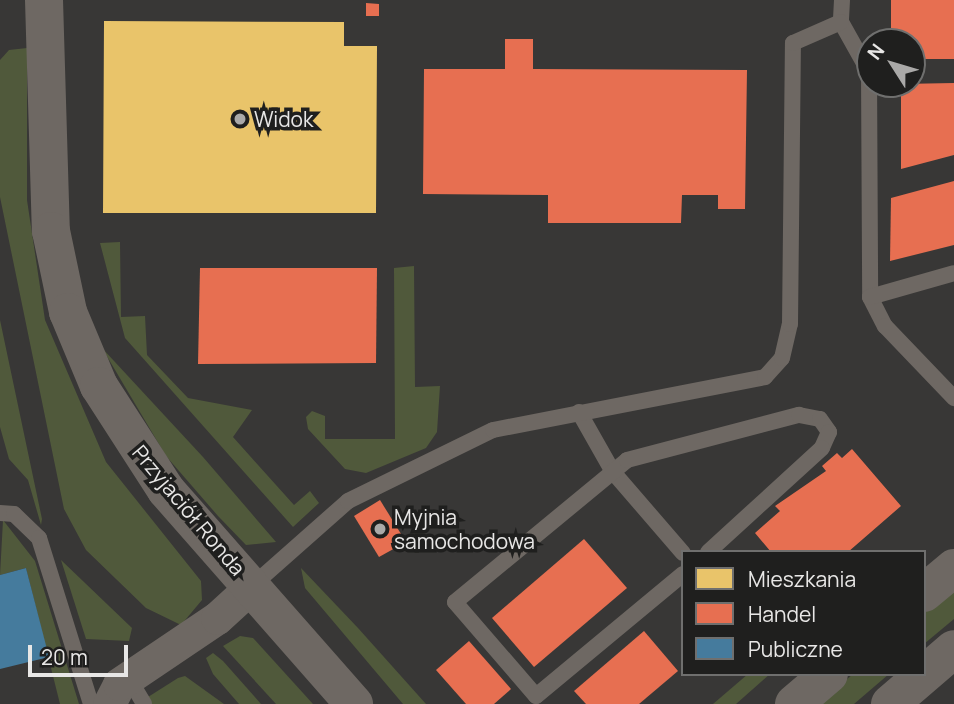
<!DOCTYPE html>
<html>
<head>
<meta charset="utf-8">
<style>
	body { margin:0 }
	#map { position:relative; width:954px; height:704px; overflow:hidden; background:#383736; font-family:Manrope,sans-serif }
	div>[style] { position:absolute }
	.green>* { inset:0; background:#50593b }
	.homes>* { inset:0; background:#e9c46a }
	.shops>* { inset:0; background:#e76f51 }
	.public>* { inset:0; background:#457b9d }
	.service>* { height:16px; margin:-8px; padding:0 8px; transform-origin:8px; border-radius:8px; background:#6e6863 }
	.minor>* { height:33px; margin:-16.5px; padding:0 16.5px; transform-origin:16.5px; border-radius:16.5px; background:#6e6863 }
	.tertiary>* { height:38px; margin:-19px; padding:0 19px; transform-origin:19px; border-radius:19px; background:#6e6863 }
	.dots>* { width:19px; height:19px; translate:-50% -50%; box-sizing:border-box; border:4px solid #1f1f1e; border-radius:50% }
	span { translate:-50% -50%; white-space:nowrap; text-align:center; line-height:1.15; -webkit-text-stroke:7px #1f1f1e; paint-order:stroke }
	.poi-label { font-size:21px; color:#e8e7e6 }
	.left { translate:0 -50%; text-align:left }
	.street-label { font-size:21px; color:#e8e7e6 }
	.legend { position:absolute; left:681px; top:550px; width:245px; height:126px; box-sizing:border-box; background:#1f1f1e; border:2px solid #6f6f6e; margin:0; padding:9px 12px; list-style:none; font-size:21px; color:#e8e7e6 }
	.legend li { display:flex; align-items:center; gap:14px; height:35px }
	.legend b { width:35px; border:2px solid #6f6f6e }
	.north { position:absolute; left:856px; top:28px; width:70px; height:70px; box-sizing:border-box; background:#1f1f1e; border:2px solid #6f6f6e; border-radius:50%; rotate:307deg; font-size:19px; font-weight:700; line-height:28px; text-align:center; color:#e8e7e6 }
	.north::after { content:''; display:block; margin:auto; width:24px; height:32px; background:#aaa9a8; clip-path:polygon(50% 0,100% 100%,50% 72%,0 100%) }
	.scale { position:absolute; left:28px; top:645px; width:100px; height:32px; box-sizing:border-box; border:4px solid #e8e7e6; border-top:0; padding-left:9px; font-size:21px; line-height:24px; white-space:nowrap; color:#e8e7e6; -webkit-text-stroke:5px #1f1f1e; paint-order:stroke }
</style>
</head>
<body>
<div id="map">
	<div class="green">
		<i style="clip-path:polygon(27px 48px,27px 200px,45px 320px,106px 462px,201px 581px,202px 600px,181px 625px,146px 608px,86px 550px,64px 509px,0 197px,0 60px,9px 50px)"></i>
		<i style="clip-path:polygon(120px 242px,121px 317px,145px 316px,147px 355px,188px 398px,252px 410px,233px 437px,294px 505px,310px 491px,319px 503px,293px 527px,125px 338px,100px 243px)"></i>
		<i style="clip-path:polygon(414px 266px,415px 387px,440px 386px,437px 432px,426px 448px,366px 473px,345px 469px,308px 429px,306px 417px,312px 411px,325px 416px,325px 439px,395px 439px,394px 268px)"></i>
		<i style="clip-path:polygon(0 320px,42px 519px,41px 525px,28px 480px,9px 459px,0 427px)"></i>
		<i style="clip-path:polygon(102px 348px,203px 457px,276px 542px,246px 545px,218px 516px,166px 456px)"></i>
		<i style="clip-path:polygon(3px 520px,35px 561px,79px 704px,60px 704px,26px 568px,0 575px)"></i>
		<i style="clip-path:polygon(61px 560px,132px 628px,129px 641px,86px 639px)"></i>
		<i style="clip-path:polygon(301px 568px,358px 628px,426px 704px,403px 704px,305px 588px)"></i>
		<i style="clip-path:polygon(954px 588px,954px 619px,924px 644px,924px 613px)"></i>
		<i style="clip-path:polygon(240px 636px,253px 638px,313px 704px,276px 704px,223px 646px)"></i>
		<i style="clip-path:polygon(213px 653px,223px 661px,261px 704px,239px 704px,213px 674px,206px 658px)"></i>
		<i style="clip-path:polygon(748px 674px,770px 674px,736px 704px,713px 704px)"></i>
		<i style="clip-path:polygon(853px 674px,889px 674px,854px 704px,818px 704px)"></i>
		<i style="clip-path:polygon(185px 676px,224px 704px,137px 704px,178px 678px)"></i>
	</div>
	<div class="homes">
		<i style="clip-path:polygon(104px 21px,344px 22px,344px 46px,377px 46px,376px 213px,103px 213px)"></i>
	</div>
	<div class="shops">
		<i style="clip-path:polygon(891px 0,954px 0,954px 59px,912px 59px,912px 42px,891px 42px)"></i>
		<i style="clip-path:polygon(366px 3px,379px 4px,379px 16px,366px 16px)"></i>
		<i style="clip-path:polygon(505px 39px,533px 39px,533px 69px,747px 70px,745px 209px,718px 209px,718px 195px,682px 195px,681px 223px,548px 223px,548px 195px,423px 194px,424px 69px,505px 69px)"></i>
		<i style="clip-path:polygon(954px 83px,954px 155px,901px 169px,901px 84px)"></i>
		<i style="clip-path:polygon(954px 181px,954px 245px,890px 261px,891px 198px)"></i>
		<i style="clip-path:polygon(200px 268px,377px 268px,376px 363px,198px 364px)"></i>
		<i style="clip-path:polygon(852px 449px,901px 506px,848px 552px,771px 552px,755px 533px,780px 511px,775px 506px,826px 471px,822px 466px,837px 453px,842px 458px)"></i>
		<i style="clip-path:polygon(380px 500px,406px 542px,379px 557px,354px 516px)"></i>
		<i style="clip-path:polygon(584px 539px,627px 588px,534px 667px,492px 618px)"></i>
		<i style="clip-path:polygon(644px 631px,678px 671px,639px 704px,586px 704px,574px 691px)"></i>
		<i style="clip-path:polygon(469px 641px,511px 689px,494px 704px,466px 704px,436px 670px)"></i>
	</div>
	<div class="public">
		<i style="clip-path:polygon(26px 568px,49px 657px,0 669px,0 575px)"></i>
	</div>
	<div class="service">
		<i style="left:842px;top:0;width:22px;rotate:93deg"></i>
		<i style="left:841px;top:22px;width:57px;rotate:60.8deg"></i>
		<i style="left:869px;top:72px;width:225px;rotate:89.7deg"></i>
		<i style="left:870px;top:297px;width:33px;rotate:63deg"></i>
		<i style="left:885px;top:326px;width:100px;rotate:46.2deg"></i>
		<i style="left:870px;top:297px;width:87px;rotate:-15.9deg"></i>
		<i style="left:579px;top:412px;width:69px;rotate:60.5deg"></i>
		<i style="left:613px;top:472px;width:107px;rotate:49.2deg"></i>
		<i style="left:0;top:513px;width:14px;rotate:4deg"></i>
		<i style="left:14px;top:514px;width:35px;rotate:44deg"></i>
		<i style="left:39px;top:538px;width:174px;rotate:72.6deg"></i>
		<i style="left:683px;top:574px;width:191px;rotate:140.3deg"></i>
		<i style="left:536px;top:696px;width:124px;rotate:-130.8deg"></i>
		<i style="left:455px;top:602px;width:223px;rotate:-39.5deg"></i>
		<i style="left:627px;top:460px;width:178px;rotate:-14.7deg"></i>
		<i style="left:799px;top:415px;width:21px;rotate:11deg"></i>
		<i style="left:820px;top:419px;width:16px;rotate:55deg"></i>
		<i style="left:829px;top:432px;width:17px;rotate:114deg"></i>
		<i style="left:822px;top:448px;width:154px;rotate:137.6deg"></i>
		<i style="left:252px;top:586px;width:128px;rotate:-41.5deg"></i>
		<i style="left:348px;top:501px;width:161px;rotate:-26.1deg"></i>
		<i style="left:493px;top:430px;width:277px;rotate:-11deg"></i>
		<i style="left:765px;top:377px;width:25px;rotate:-48deg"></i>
		<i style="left:782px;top:358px;width:35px;rotate:-77deg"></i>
		<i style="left:790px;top:324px;width:281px;rotate:-89.4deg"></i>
		<i style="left:793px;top:43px;width:52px;rotate:-23.6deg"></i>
		<i style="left:128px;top:677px;width:31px;rotate:59deg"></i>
	</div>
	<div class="minor">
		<i style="left:109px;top:704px;width:22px;rotate:-63deg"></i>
		<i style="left:119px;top:684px;width:118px;rotate:-34deg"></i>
		<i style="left:217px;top:618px;width:47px;rotate:-42.4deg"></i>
	</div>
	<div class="tertiary">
		<i style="left:44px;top:0;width:231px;rotate:88.3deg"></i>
		<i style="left:51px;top:231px;width:83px;rotate:78.1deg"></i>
		<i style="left:68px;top:312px;width:80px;rotate:67.3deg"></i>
		<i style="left:99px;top:386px;width:124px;rotate:57.2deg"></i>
		<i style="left:166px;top:490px;width:285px;rotate:48.7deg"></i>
		<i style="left:924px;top:593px;width:39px;rotate:-40deg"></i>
		<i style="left:794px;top:704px;width:46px;rotate:-40.6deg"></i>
		<i style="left:890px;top:704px;width:84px;rotate:-40.7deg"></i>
	</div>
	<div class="dots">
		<i style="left:240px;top:119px;background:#aaa9a8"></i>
		<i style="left:380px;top:529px;background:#aaa9a8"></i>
	</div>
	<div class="poi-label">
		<span class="left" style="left:254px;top:119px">Widok</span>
		<span class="left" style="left:394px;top:529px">Myjnia<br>samochodowa</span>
	</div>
	<div class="street-label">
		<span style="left:189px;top:510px;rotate:50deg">Przyjaciół Ronda</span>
	</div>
	<ul class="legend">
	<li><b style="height:19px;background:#e9c46a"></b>Mieszkania</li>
	<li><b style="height:19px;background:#e76f51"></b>Handel</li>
	<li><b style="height:19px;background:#457b9d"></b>Publiczne</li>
	</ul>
	<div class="north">N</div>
	<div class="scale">20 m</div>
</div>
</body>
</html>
